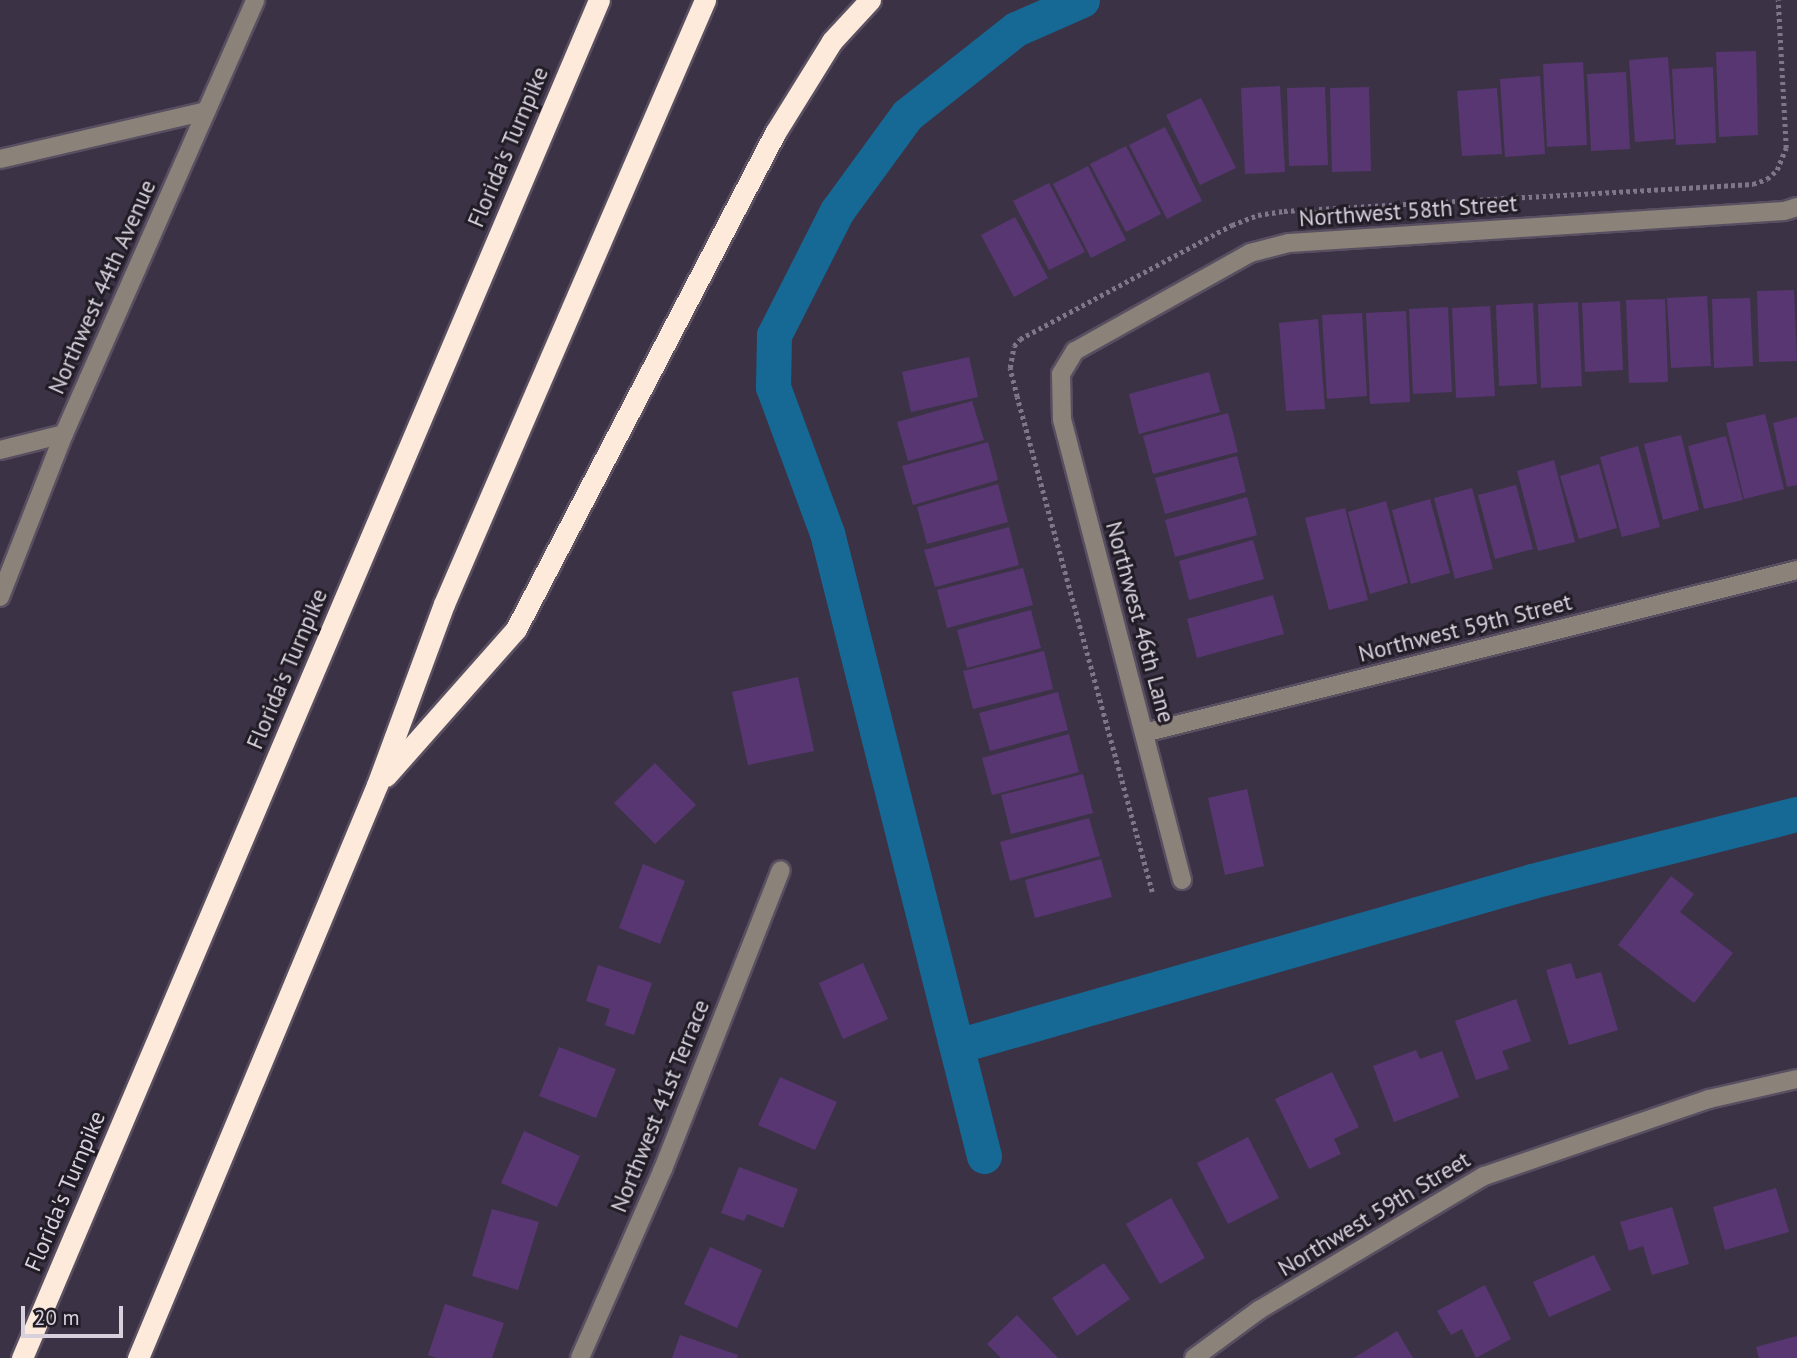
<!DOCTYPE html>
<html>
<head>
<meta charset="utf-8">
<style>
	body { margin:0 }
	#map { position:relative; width:1797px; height:1358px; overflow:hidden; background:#3c3246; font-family:"PT Sans",sans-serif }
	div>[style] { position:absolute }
	.canal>* { height:35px; margin:-17.5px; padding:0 17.5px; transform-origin:17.5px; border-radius:17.5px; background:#166995 }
	.building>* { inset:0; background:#583672 }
	.path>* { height:4.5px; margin-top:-2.25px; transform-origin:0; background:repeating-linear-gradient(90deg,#7f7787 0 3.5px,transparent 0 7px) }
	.roads { filter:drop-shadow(2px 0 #584f61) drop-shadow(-2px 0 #584f61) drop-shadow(0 2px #584f61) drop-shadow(0 -2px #584f61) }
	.minor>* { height:18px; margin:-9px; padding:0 9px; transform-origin:9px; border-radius:9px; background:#8b827a }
	.highway>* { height:21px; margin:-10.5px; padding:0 10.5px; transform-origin:10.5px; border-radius:10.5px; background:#fdeadb }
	span { translate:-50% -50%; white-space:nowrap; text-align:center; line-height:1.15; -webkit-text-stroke:6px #211c25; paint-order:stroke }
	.street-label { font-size:23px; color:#d7d1dd }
	.scale { position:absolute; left:21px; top:1306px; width:102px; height:32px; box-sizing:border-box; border:4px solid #d7d1dd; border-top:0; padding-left:9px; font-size:21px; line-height:24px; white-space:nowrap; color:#d7d1dd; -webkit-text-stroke:5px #211c25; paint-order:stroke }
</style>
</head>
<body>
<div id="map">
	<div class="canal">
		<i style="left:957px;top:1046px;width:598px;rotate:-16.01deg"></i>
		<i style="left:1532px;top:881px;width:273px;rotate:-14.2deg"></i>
		<i style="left:984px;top:1156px;width:642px;rotate:-104.14deg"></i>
		<i style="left:827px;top:533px;width:156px;rotate:-110.3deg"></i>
		<i style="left:773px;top:387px;width:52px;rotate:-88.9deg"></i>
		<i style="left:774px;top:335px;width:139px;rotate:-63.1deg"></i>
		<i style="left:837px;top:211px;width:119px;rotate:-53.9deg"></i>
		<i style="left:907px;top:115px;width:139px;rotate:-38.3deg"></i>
		<i style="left:1016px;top:29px;width:72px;rotate:-23.7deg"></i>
	</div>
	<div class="building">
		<i style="clip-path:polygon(1756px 51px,1758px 135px,1719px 137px,1716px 52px)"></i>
		<i style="clip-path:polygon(1668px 57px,1674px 139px,1635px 142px,1629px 60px)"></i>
		<i style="clip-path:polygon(1583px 62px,1587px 145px,1547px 147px,1543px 64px)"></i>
		<i style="clip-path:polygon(1713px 67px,1716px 143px,1676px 145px,1672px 69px)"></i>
		<i style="clip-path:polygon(1626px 72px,1630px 149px,1591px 151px,1587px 74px)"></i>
		<i style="clip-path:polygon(1540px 76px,1545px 154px,1505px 157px,1500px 79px)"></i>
		<i style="clip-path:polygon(1280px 86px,1285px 172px,1245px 174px,1241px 88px)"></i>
		<i style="clip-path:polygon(1325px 87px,1328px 165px,1289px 166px,1287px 88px)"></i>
		<i style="clip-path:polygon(1369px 87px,1371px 171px,1332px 172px,1330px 88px)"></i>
		<i style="clip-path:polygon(1497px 88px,1502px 154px,1462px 156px,1457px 91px)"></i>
		<i style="clip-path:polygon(1201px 98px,1236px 168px,1200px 185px,1166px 115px)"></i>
		<i style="clip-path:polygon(1165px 127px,1202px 201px,1167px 219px,1129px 145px)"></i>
		<i style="clip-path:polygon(1126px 146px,1161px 214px,1126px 232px,1090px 164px)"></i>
		<i style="clip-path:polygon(1088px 166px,1126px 240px,1091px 258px,1053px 184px)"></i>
		<i style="clip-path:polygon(1049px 183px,1085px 252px,1049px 270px,1013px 201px)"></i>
		<i style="clip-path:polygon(1015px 217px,1048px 278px,1014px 297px,981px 235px)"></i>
		<i style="clip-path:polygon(1794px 290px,1797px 361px,1759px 362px,1757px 291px)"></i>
		<i style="clip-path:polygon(1707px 296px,1711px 366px,1671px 368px,1667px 298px)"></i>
		<i style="clip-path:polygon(1750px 298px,1753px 366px,1714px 368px,1712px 299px)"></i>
		<i style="clip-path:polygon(1665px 299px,1668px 382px,1629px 383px,1626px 300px)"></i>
		<i style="clip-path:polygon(1620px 301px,1623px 370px,1585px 372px,1582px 303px)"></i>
		<i style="clip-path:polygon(1578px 302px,1582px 386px,1541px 388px,1538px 304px)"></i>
		<i style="clip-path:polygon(1533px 303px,1537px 384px,1499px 386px,1496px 305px)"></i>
		<i style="clip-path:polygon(1490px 306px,1495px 396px,1456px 398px,1452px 308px)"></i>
		<i style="clip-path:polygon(1448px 307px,1452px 392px,1413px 394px,1409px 309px)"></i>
		<i style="clip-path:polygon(1406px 311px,1410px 402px,1370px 404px,1366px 313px)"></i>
		<i style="clip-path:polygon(1362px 313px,1367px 396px,1327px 399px,1322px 315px)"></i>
		<i style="clip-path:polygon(1318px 319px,1325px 409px,1286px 411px,1279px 323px)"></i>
		<i style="clip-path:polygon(969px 357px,978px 397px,911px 412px,902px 372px)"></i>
		<i style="clip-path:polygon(1209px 372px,1220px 412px,1139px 434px,1129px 394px)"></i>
		<i style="clip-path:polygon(972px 401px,984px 440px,908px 461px,897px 422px)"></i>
		<i style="clip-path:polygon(1228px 413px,1238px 452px,1153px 474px,1143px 436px)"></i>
		<i style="clip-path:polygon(1765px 414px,1784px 489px,1744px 499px,1726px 423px)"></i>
		<i style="clip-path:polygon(1797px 417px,1797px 485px,1787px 487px,1773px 423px)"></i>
		<i style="clip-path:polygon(1681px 435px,1699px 510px,1663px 520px,1644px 444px)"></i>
		<i style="clip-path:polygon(1726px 436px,1743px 500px,1704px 509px,1688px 446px)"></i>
		<i style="clip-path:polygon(988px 442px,998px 480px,913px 505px,902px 466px)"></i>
		<i style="clip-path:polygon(1638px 446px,1660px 527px,1622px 537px,1600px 457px)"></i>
		<i style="clip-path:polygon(1237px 456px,1246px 492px,1165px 514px,1155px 478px)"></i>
		<i style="clip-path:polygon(1554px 460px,1575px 542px,1538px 551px,1517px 471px)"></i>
		<i style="clip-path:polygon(1599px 464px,1617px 528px,1579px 539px,1560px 476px)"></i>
		<i style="clip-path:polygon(998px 484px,1008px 522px,927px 544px,917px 507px)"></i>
		<i style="clip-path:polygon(1516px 485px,1533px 549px,1495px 559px,1478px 495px)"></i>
		<i style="clip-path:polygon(1472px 488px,1493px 569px,1455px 579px,1434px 498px)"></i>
		<i style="clip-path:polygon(1247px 497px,1257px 535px,1175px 557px,1165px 520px)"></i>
		<i style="clip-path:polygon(1430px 499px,1450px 573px,1411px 584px,1392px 510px)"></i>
		<i style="clip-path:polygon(1386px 501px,1408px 583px,1370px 594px,1348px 512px)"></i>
		<i style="clip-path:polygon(1345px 508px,1368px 600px,1329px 610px,1305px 518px)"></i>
		<i style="clip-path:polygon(1009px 527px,1019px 565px,935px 587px,924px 550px)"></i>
		<i style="clip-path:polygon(1253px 540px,1264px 579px,1189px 600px,1179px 561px)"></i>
		<i style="clip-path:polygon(1023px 568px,1033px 605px,947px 628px,937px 590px)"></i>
		<i style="clip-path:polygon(1273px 595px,1284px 634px,1197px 658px,1187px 619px)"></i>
		<i style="clip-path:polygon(1031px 610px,1041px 648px,967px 668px,957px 630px)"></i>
		<i style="clip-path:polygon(1044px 651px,1053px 689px,973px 709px,963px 671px)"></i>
		<i style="clip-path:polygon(798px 677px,814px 751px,748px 765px,732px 692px)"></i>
		<i style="clip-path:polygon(1058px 692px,1068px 730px,990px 751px,979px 713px)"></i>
		<i style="clip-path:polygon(1069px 734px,1079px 772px,992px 795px,982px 758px)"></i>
		<i style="clip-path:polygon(655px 763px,696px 805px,655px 844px,614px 803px)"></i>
		<i style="clip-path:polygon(1083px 774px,1093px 813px,1011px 834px,1001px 795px)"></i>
		<i style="clip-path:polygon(1247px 789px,1264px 866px,1225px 875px,1208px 798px)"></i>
		<i style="clip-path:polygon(1089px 818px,1100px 856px,1010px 881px,1000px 842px)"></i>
		<i style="clip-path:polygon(1101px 859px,1112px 897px,1035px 918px,1025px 880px)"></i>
		<i style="clip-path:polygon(643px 864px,685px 881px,660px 944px,619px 928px)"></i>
		<i style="clip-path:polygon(1671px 876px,1694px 894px,1680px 912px,1733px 953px,1694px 1003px,1618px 945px)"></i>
		<i style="clip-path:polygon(863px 963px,888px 1019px,843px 1039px,819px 983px)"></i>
		<i style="clip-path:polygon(1571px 963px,1576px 979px,1601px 972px,1618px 1030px,1569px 1045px,1546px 970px)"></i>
		<i style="clip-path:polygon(598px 965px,652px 983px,634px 1035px,605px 1025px,610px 1009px,586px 1001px)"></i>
		<i style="clip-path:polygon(1516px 999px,1531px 1041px,1502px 1051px,1509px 1069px,1476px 1080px,1455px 1021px)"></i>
		<i style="clip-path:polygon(559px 1047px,616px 1069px,596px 1118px,539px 1096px)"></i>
		<i style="clip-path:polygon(1416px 1050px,1420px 1059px,1442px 1051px,1459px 1097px,1394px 1122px,1373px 1066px)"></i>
		<i style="clip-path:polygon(1332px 1072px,1359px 1127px,1334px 1139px,1341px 1154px,1309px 1169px,1275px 1099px)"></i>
		<i style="clip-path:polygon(780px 1077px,837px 1102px,815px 1150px,758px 1125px)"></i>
		<i style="clip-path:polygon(524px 1131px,580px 1156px,557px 1207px,501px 1183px)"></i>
		<i style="clip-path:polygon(1248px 1137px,1279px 1198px,1228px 1224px,1197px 1163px)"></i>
		<i style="clip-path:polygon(739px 1167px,798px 1189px,783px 1228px,747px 1214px,744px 1221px,721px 1213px)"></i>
		<i style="clip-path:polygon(1776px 1188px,1789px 1232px,1725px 1250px,1713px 1207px)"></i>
		<i style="clip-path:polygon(1171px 1198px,1205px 1258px,1160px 1284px,1126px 1224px)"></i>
		<i style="clip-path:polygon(1672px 1207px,1689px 1264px,1652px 1275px,1643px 1246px,1629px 1251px,1620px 1222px)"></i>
		<i style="clip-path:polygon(492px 1209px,539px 1222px,518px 1290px,472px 1276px)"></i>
		<i style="clip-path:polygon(710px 1247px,762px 1270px,737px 1328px,684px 1304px)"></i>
		<i style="clip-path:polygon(1594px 1255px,1611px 1290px,1549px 1317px,1533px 1282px)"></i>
		<i style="clip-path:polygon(1104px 1263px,1130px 1299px,1077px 1336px,1052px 1298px)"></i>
		<i style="clip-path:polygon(1485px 1285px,1511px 1339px,1476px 1358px,1462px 1329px,1451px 1335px,1437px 1311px)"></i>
		<i style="clip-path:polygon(445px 1304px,504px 1323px,492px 1358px,437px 1358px,428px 1355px)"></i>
		<i style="clip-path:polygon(1017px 1315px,1058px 1358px,1001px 1358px,987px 1344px)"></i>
		<i style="clip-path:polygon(1397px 1331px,1413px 1358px,1354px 1358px)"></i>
		<i style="clip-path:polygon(680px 1335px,738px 1355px,737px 1358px,672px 1358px)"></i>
		<i style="clip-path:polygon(1797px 1336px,1797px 1358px,1759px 1358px,1756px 1347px)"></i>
	</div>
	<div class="path">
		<i style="left:1152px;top:892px;width:513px;rotate:-105.26deg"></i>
		<i style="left:1017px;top:397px;width:30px;rotate:-104deg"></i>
		<i style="left:1010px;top:368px;width:22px;rotate:-80deg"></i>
		<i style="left:1014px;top:346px;width:9px;rotate:-49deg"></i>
		<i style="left:1020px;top:339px;width:241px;rotate:-28.3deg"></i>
		<i style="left:1232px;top:225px;width:28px;rotate:-21deg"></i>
		<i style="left:1258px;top:215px;width:26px;rotate:-9deg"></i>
		<i style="left:1284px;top:211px;width:470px;rotate:-3.3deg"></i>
		<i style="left:1753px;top:184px;width:15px;rotate:-20deg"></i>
		<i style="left:1767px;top:179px;width:13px;rotate:-42deg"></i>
		<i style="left:1777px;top:170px;width:24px;rotate:-68deg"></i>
		<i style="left:1786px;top:148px;width:148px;rotate:-93.1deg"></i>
	</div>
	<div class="roads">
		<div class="minor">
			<i style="left:0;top:159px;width:212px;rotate:-13.1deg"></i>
			<i style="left:0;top:450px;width:66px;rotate:-14deg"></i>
			<i style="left:0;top:597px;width:175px;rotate:-68.6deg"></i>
			<i style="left:64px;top:434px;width:474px;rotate:-66.2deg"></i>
			<i style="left:1144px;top:733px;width:673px;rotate:-14.02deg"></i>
			<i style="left:1182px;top:880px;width:476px;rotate:-104.6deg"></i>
			<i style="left:1062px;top:419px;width:45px;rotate:-91.3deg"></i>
			<i style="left:1061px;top:374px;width:27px;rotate:-59deg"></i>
			<i style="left:1075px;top:351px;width:201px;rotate:-29.2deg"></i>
			<i style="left:1250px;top:253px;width:40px;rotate:-14.4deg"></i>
			<i style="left:1289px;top:243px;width:496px;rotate:-3.7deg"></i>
			<i style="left:1784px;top:211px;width:14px;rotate:-17deg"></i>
			<i style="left:580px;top:1358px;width:206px;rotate:-66.3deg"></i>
			<i style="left:663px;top:1169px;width:321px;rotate:-68.5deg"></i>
			<i style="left:1194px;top:1358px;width:81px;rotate:-36.4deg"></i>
			<i style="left:1259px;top:1310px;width:262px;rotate:-30.8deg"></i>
			<i style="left:1484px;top:1176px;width:238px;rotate:-18.9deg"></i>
			<i style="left:1709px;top:1099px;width:90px;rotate:-12.8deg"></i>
		</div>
		<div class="highway">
			<i style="left:386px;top:776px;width:196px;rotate:-48.5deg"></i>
			<i style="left:516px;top:629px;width:560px;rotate:-62.43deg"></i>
			<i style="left:775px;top:133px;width:108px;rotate:-58.2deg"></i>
			<i style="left:832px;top:41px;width:56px;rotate:-47.2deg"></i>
			<i style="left:22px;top:1358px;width:1475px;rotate:-66.98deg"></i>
			<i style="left:138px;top:1358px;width:621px;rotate:-67.36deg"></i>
			<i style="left:377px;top:785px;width:193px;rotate:-69.7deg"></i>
			<i style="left:444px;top:604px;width:658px;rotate:-66.63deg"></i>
		</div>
	</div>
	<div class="street-label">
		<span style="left:508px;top:147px;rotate:-67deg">Florida's Turnpike</span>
		<span style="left:1408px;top:211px;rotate:-4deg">Northwest 58th Street</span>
		<span style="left:102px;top:287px;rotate:-66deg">Northwest 44th Avenue</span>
		<span style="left:1140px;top:622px;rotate:75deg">Northwest 46th Lane</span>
		<span style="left:1465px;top:628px;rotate:-14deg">Northwest 59th Street</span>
		<span style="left:287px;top:669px;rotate:-67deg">Florida's Turnpike</span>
		<span style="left:660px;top:1106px;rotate:-68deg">Northwest 41st Terrace</span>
		<span style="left:65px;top:1191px;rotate:-67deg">Florida's Turnpike</span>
		<span style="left:1374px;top:1214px;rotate:-31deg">Northwest 59th Street</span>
	</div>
	<div class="scale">20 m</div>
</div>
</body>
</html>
